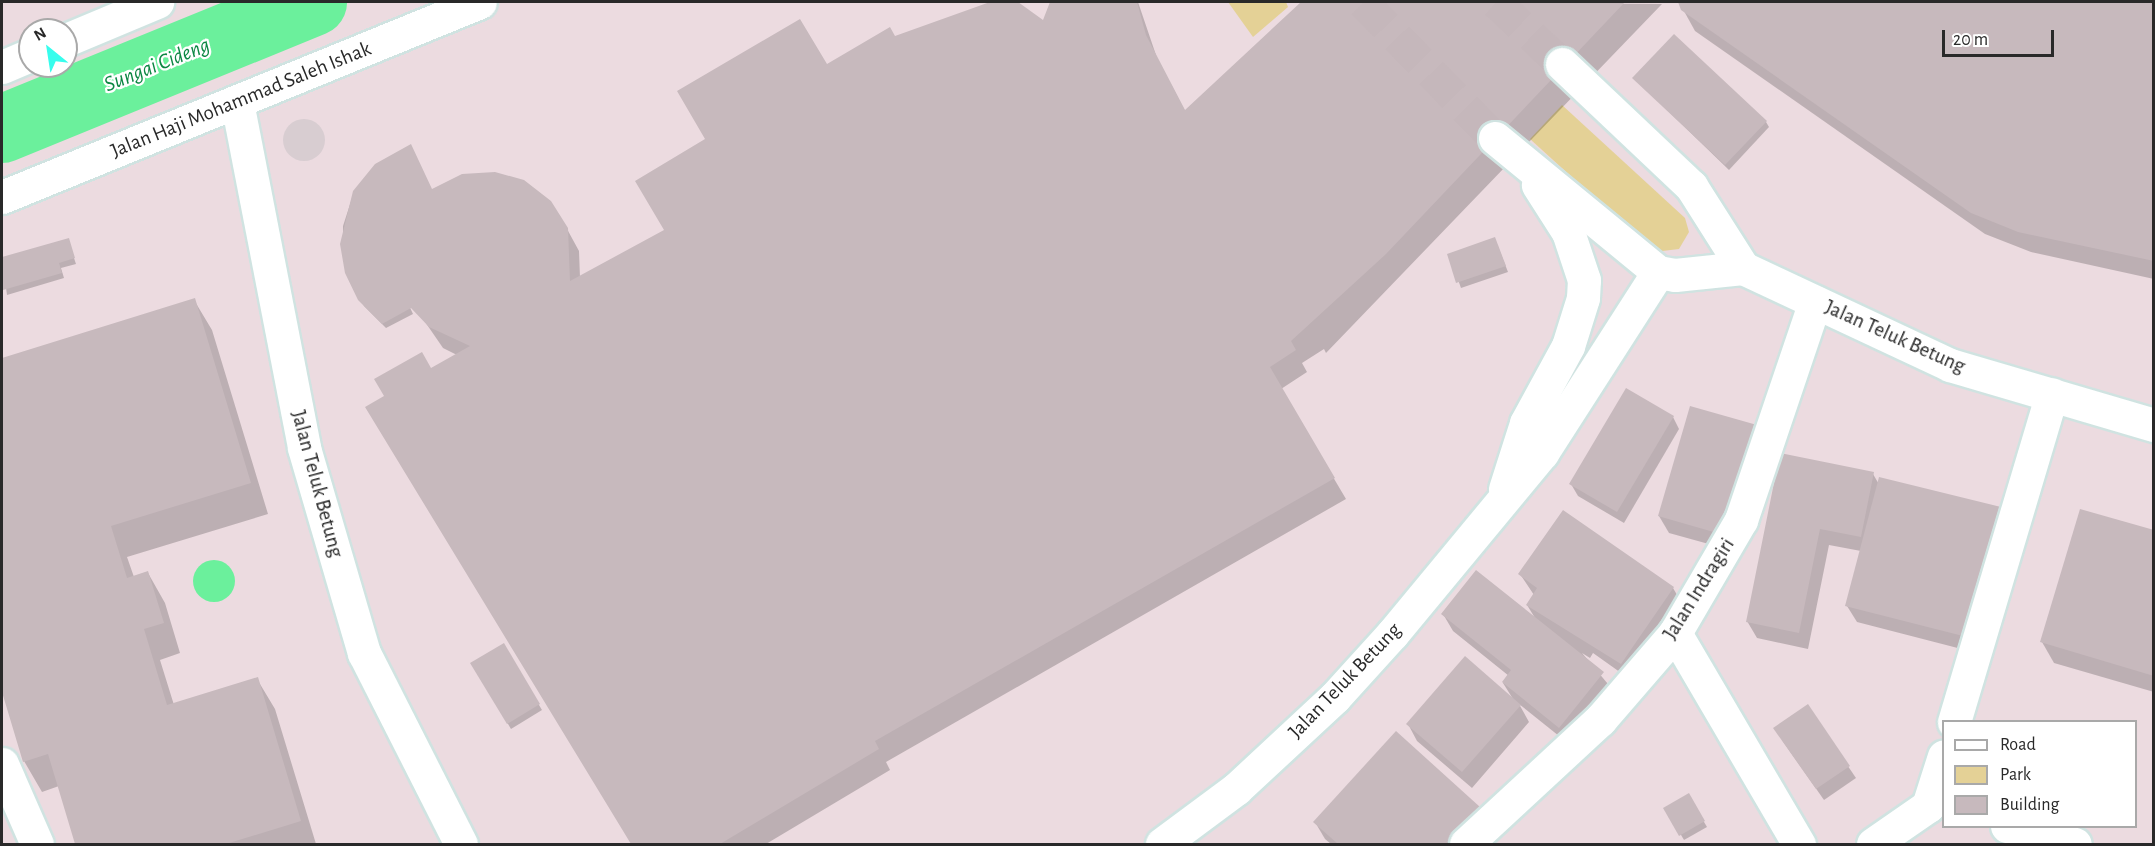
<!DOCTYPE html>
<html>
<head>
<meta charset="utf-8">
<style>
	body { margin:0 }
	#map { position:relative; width:2155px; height:846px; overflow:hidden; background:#ecdbe0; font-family:"Alegreya Sans",sans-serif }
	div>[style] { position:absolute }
	.green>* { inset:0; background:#e4d196 }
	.plaza>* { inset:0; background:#d8cdd1 }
	.round { border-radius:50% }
	.water>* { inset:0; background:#6bf09c }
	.shadow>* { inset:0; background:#0003 }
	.river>* { height:68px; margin:-34px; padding:0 34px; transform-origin:34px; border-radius:34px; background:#6bf09c }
	.building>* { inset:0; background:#c7b9bd }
	.minor-tunnel>* { height:33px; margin-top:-16.5px; transform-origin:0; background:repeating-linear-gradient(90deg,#c5b7bb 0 33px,transparent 0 49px) }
	.roads { filter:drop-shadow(2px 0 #d0e3e1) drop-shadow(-2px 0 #d0e3e1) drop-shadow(0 2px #d0e3e1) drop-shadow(0 -2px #d0e3e1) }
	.minor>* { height:33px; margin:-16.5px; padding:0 16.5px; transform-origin:16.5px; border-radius:16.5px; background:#fff }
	span { translate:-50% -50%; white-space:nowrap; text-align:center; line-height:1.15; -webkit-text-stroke:4.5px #fff; paint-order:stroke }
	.street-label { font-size:21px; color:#292929 }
	.water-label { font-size:22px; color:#0c8743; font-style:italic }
	.frame { position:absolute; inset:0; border:3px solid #292929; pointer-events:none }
	.legend { position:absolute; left:1942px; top:720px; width:195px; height:108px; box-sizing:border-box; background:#fff; border:2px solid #a9a9a9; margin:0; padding:8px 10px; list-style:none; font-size:18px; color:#292929 }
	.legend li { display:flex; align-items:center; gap:12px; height:30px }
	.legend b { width:30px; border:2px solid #a9a9a9 }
	.north { position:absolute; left:18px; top:18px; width:60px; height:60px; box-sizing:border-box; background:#fff; border:2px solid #a9a9a9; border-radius:50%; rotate:330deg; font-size:16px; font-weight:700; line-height:24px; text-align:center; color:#292929 }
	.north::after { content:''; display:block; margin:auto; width:21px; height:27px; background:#37fded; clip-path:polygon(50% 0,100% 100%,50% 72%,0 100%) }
	.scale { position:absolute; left:1942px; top:30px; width:112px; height:27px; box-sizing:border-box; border:3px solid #292929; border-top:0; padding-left:8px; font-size:18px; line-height:21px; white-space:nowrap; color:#292929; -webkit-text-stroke:4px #fff; paint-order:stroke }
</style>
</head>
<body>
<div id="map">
	<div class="green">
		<i style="clip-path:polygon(1228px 2px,1286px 2px,1288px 7px,1253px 37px)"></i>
		<i style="clip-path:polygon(1562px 105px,1685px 218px,1689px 232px,1679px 249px,1654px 252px,1530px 139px)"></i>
	</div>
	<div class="plaza">
		<i class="round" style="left:283px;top:119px;width:42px;height:42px"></i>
	</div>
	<div class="water">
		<i class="round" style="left:193px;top:560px;width:42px;height:42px"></i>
	</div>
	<div class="shadow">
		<i style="clip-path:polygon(995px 2px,1015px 2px,1044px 22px,1052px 2px,1138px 2px,1157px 58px,1185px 111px,1304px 2px,1662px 4px,1326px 353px,1324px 349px,1302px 363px,1307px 372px,1281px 389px,1346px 499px,886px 762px,890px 770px,766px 844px,632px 844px,379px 428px,386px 397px,457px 355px,443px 348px,399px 284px,413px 314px,386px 328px,364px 306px,343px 259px,343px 226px,354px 192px,432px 190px,567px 229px,579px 251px,580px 277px,666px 231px,827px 67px)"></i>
		<i style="clip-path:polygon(1679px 2px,2154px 2px,2154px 279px,2031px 252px,1985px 234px,1695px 31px)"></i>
		<i style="clip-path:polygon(1634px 78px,1766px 122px,1769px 127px,1729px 170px)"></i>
		<i style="clip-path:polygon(1495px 239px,1508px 272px,1461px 288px,1449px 255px)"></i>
		<i style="clip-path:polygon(68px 240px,76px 264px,61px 268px,64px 278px,7px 295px,2px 259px)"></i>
		<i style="clip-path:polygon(194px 300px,212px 330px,268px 514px,127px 557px,134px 577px,148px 573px,165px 603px,180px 653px,160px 660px,174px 705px,257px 679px,275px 709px,316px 844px,77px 844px,59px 786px,42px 792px,24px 761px,2px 687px,2px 359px)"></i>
		<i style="clip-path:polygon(1691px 408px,1734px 551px,1669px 533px,1659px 516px)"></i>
		<i style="clip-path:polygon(1673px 417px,1679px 429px,1624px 523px,1578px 496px,1571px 484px)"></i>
		<i style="clip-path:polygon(1781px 455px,1873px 474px,1977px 653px,1857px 622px,1847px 606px,1861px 551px,1829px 545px,1808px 649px,1757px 638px,1747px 621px)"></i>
		<i style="clip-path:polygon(1563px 512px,1673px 588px,1683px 605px,1631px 680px,1593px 653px,1590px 658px,1582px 653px,1613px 690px,1569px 744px,1519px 704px,1529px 722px,1472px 788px,1417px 741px,1408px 724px,1513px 699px,1503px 683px,1509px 676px,1453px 631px,1443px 614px,1535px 618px,1527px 605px,1534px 595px,1520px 574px)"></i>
		<i style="clip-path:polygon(2154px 532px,2154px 692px,2054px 663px,2042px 642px)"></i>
		<i style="clip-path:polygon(503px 645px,542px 710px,511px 729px,472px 664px)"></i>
		<i style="clip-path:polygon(1807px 706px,1856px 778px,1824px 800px,1782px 740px)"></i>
		<i style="clip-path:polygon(1396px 734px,1479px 808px,1488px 825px,1471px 844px,1331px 844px,1325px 839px,1315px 822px)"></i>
		<i style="clip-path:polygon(1688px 795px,1707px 827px,1684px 840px,1665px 808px)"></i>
	</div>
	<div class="river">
		<i style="left:2px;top:129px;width:336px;rotate:-22.2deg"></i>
	</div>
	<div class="building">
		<i style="clip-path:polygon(990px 2px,1018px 2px,1043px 20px,1050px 2px,1137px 2px,1146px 35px,1185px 110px,1301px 2px,1625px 2px,1386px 254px,1291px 341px,1296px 350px,1270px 367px,1335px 478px,875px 741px,879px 749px,720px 844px,631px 844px,365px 407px,384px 396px,374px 379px,422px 352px,431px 368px,470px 346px,429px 327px,411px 308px,382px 324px,358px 300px,345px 273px,340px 244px,353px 191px,375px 164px,411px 144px,432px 189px,462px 174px,495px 172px,524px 180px,551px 201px,568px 228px,570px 281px,664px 230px,635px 181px,705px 139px,677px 91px,800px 19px,827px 64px,890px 27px,895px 36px)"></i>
		<i style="clip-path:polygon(1678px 2px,2154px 2px,2154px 261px,2018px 232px,1971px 213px,1681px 10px)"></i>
		<i style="clip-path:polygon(1674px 34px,1767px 121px,1725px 165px,1632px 78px)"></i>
		<i style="clip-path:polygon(1495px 237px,1506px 266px,1456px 283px,1447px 254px)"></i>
		<i style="clip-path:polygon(69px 238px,75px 258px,59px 263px,62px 273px,3px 290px,2px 257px)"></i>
		<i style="clip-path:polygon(195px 298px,251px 483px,111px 526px,127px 578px,148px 571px,164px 623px,144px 629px,167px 705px,258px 677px,301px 821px,226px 844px,75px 844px,48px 754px,23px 762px,2px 692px,2px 358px)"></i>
		<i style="clip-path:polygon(1626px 388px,1674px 416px,1617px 512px,1569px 484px)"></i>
		<i style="clip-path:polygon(1690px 406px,1757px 425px,1724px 535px,1658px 516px)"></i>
		<i style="clip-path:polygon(1780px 453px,1874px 472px,1861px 537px,1820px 529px,1799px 633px,1746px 622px)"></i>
		<i style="clip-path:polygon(1879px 477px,2001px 507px,1967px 637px,1845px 606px)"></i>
		<i style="clip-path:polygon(2080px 509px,2154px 530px,2154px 676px,2040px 642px)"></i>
		<i style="clip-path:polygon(1563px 510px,1674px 587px,1621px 664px,1526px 605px,1537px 588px,1518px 574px)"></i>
		<i style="clip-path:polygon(1476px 570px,1604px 672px,1559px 728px,1502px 682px,1511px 670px,1441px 614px)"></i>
		<i style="clip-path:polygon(504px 643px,540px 704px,507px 724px,470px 663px)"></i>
		<i style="clip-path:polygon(1465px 656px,1521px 705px,1462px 772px,1406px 724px)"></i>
		<i style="clip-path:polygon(1808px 704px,1850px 766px,1816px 789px,1773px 728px)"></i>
		<i style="clip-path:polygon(1396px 731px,1480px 807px,1446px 844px,1338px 844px,1313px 822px)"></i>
		<i style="clip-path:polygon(1689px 793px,1705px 821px,1679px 836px,1663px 808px)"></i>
	</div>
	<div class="minor-tunnel">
		<i style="left:1363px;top:2px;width:190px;rotate:45.9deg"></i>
		<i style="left:1496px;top:2px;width:91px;rotate:43.2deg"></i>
	</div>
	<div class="roads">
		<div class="minor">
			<i style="left:66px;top:40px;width:99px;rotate:-22.7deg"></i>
			<i style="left:1562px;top:64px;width:178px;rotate:43.4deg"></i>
			<i style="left:1691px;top:186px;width:97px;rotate:57.6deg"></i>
			<i style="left:2px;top:67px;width:30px;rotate:-23deg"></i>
			<i style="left:237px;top:102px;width:352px;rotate:79deg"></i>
			<i style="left:304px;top:448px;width:214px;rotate:73.7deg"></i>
			<i style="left:364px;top:653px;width:214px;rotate:63.1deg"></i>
			<i style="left:1495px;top:138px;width:211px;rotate:39.4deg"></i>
			<i style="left:1658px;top:272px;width:17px;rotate:10deg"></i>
			<i style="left:1675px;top:275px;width:68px;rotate:-5.9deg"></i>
			<i style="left:1743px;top:268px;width:229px;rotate:25.1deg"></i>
			<i style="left:1950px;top:365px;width:213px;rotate:16.4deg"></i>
			<i style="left:2px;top:197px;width:516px;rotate:-22.19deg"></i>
			<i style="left:1505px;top:489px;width:69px;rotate:-72.3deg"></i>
			<i style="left:1526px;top:423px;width:88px;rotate:-61.4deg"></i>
			<i style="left:1568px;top:346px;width:50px;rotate:-72.6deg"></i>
			<i style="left:1583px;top:298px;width:18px;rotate:-87deg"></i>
			<i style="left:1584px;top:280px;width:51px;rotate:-108.4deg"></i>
			<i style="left:1568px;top:232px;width:56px;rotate:-122.6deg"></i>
			<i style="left:1675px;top:633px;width:245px;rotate:59.6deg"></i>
			<i style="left:1954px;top:722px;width:342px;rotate:-73.4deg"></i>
			<i style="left:2px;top:764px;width:87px;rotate:66.4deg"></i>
			<i style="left:2007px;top:826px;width:70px;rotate:14.8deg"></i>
			<i style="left:1162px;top:844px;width:92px;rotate:-36.6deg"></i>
			<i style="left:1236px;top:789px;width:135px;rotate:-42.9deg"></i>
			<i style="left:1335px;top:697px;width:86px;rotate:-47.8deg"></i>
			<i style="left:1393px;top:633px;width:234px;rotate:-50.4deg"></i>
			<i style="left:1542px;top:453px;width:215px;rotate:-57.3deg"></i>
			<i style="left:1466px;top:844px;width:183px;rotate:-42.8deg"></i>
			<i style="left:1600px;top:720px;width:115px;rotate:-49.2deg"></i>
			<i style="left:1675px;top:633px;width:131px;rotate:-59.7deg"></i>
			<i style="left:1741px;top:520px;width:230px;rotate:-71.3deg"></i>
			<i style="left:1873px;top:844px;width:67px;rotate:-34.6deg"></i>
			<i style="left:1928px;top:806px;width:52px;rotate:-72.3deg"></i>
		</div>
	</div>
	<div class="street-label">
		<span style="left:241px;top:100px;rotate:-22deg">Jalan Haji Mohammad Saleh Ishak</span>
		<span style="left:1895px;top:337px;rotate:24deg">Jalan Teluk Betung</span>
		<span style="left:317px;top:484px;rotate:75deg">Jalan Teluk Betung</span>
		<span style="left:1699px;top:589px;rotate:-58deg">Jalan Indragiri</span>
		<span style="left:1345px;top:681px;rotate:-46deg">Jalan Teluk Betung</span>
	</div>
	<div class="water-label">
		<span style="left:157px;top:65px;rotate:-22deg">Sungai Cideng</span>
	</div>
	<div class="frame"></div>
	<ul class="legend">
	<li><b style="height:8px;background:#fff"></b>Road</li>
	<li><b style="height:16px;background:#e4d196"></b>Park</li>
	<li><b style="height:16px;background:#c7b9bd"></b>Building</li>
	</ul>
	<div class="north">N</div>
	<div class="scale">20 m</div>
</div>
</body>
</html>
